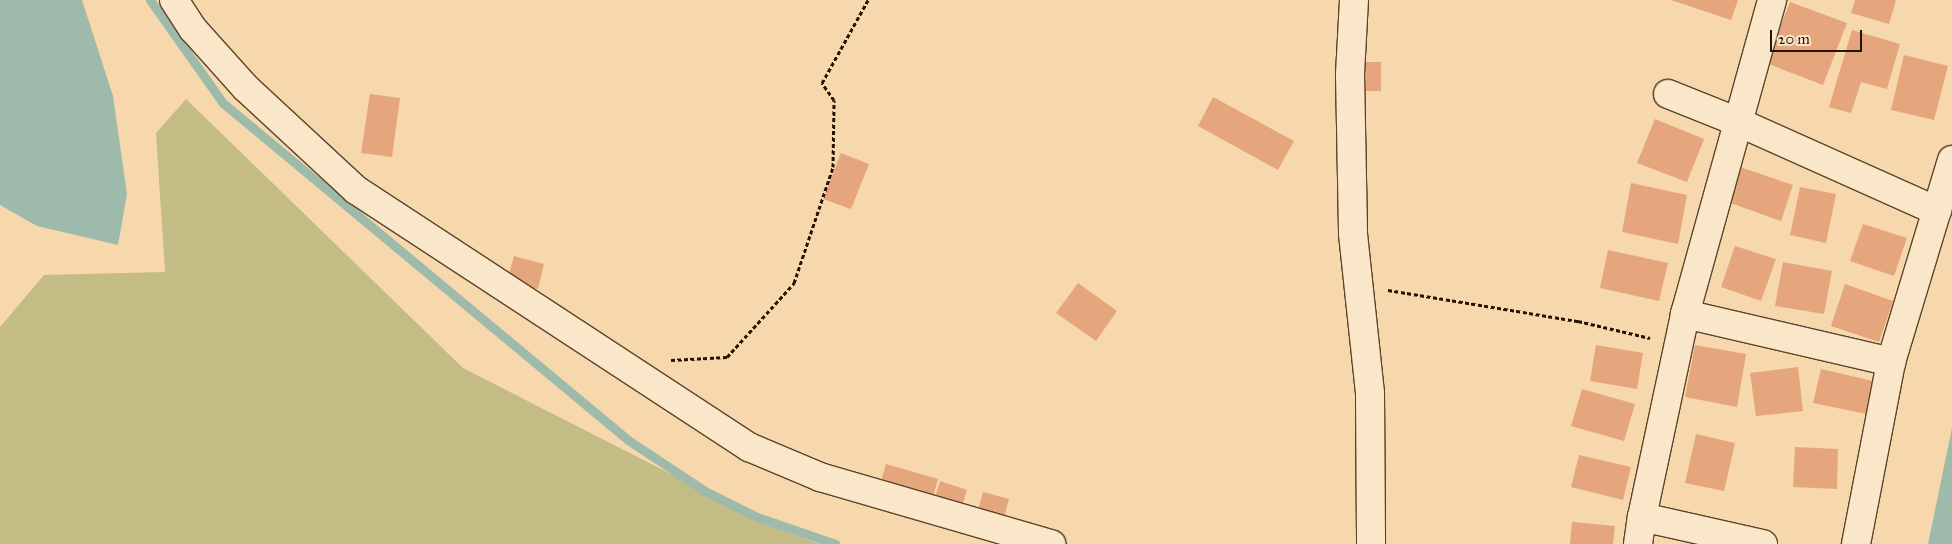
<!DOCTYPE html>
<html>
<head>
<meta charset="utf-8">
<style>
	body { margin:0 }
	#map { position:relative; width:1952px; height:544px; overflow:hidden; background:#f7d8ac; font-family:"IM FELL Great Primer",serif }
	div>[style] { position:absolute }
	.green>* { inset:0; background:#c3bc85 }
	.water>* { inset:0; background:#9dbaaa }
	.stream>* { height:9px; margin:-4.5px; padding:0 4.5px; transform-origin:4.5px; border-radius:4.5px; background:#9dbaaa }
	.building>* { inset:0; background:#e5a57d }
	.path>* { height:3px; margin-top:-1.5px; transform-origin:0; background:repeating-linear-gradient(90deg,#261400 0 4px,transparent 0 6.5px) }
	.roads { filter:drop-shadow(1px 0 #5a452b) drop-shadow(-1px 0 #5a452b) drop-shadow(0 1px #5a452b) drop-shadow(0 -1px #5a452b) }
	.minor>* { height:28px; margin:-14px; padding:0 14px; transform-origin:14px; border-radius:14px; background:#fae6c9 }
	.tertiary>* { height:28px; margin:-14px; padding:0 14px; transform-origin:14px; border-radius:14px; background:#fae6c9 }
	span { translate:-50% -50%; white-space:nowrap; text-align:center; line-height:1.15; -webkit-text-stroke:4.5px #fae6c9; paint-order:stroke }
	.scale { position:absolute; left:1770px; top:30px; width:92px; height:22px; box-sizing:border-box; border:2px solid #261400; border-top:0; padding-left:6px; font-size:15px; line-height:18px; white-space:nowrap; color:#261400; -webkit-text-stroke:4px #fae6c9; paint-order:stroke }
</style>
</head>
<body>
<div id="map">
	<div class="green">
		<i style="clip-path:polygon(186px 99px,463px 368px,777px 528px,819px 544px,0 544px,0 327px,44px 275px,165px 272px,156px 133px)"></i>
	</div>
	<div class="water">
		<i style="clip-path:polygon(0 0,82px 0,113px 96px,127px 194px,118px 245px,37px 226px,0 205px)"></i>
		<i style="clip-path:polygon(1952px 428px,1952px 544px,1928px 544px)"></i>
	</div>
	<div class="stream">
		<i style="left:150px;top:0;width:126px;rotate:54.7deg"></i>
		<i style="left:223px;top:103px;width:527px;rotate:39.76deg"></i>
		<i style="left:628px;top:440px;width:92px;rotate:33.5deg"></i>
		<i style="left:705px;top:491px;width:58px;rotate:26.6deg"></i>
		<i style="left:757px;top:517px;width:83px;rotate:18.9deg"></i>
	</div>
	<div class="building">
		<i style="clip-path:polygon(1671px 0,1738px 0,1731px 20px)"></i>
		<i style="clip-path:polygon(1855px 0,1896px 0,1889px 24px,1851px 13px)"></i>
		<i style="clip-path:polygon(1790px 2px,1847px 23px,1823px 85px,1766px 63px)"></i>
		<i style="clip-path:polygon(1852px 30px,1900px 44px,1887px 89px,1861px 82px,1851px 113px,1829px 107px)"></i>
		<i style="clip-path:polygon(1904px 55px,1948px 66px,1934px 120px,1891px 110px)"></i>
		<i style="clip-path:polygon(1355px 62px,1381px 62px,1381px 91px,1355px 91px)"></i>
		<i style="clip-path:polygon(370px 94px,400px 98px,392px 157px,361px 153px)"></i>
		<i style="clip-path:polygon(1213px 97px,1294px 141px,1278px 170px,1198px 126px)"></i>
		<i style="clip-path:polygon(1655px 119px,1704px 139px,1687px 182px,1637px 163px)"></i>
		<i style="clip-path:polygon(841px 153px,869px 164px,851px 209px,823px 199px)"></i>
		<i style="clip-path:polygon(1737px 166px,1793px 185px,1781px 221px,1725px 201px)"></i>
		<i style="clip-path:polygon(1631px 183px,1687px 195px,1678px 244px,1622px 232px)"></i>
		<i style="clip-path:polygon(1800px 187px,1836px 194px,1826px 243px,1790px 235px)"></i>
		<i style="clip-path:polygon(1863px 224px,1907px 238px,1894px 276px,1850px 261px)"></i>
		<i style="clip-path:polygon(1735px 246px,1776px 259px,1761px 301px,1721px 287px)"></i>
		<i style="clip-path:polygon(1608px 250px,1668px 263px,1659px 301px,1600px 288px)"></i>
		<i style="clip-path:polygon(514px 256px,544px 264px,538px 289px,507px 281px)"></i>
		<i style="clip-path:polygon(1783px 262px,1832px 271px,1824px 314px,1775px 306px)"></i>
		<i style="clip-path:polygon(1078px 283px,1117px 311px,1096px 341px,1056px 313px)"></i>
		<i style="clip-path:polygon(1845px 284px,1893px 301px,1879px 342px,1831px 326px)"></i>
		<i style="clip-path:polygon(1596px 345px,1643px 353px,1637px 389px,1590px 381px)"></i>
		<i style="clip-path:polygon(1695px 345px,1746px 354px,1737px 407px,1685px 397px)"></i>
		<i style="clip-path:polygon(1798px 367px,1803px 411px,1756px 416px,1750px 373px)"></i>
		<i style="clip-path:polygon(1821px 369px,1873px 381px,1866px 414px,1813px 403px)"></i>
		<i style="clip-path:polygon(1582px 389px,1635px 404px,1624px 441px,1571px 426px)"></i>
		<i style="clip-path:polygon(1696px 434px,1735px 443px,1724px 491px,1685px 483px)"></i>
		<i style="clip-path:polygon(1795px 447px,1838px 449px,1837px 489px,1793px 487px)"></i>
		<i style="clip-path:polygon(1579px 455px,1631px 467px,1623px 500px,1571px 487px)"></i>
		<i style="clip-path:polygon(886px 464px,938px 479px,931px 504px,879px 489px)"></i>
		<i style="clip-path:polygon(940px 481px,967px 490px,960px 512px,933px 504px)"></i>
		<i style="clip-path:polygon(983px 492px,1009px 499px,1002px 525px,976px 518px)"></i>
		<i style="clip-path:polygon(1572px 522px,1615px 526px,1613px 544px,1570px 544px)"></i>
	</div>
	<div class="path">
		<i style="left:1388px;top:290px;width:193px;rotate:9.3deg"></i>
		<i style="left:1578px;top:321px;width:74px;rotate:13.3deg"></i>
		<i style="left:671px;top:360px;width:56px;rotate:-3.1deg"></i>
		<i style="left:727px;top:357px;width:100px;rotate:-47.8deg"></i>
		<i style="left:794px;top:283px;width:122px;rotate:-71.4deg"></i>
		<i style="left:833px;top:167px;width:67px;rotate:-89.1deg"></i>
		<i style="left:834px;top:100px;width:21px;rotate:-125deg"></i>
		<i style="left:822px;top:83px;width:95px;rotate:-61deg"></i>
	</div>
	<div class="roads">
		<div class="minor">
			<i style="left:174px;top:0;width:35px;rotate:57deg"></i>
			<i style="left:193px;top:29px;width:79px;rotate:48.1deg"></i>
			<i style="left:246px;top:88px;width:150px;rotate:42.8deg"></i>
			<i style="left:356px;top:190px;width:470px;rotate:33.2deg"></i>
			<i style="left:749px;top:447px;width:77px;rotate:22.9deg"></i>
			<i style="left:820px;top:477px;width:241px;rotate:16.2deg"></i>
			<i style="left:1354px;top:0;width:74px;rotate:93.1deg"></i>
			<i style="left:1350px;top:74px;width:160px;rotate:88.9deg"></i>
			<i style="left:1353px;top:234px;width:161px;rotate:83.9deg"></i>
			<i style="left:1370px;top:394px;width:150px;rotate:89.6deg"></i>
			<i style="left:1668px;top:94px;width:75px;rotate:21.8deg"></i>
			<i style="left:1738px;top:122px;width:218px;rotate:24.1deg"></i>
			<i style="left:1685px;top:314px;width:212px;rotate:13.1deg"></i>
			<i style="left:1642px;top:517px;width:124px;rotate:12.6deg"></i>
			<i style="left:1638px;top:544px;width:27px;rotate:-82deg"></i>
			<i style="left:1642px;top:517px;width:208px;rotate:-78deg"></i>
			<i style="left:1685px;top:314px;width:326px;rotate:-74.5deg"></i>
		</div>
		<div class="tertiary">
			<i style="left:1856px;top:544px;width:185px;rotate:-79.1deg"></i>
			<i style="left:1891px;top:362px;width:211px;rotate:-73.2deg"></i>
		</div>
	</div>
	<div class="scale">20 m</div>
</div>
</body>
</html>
